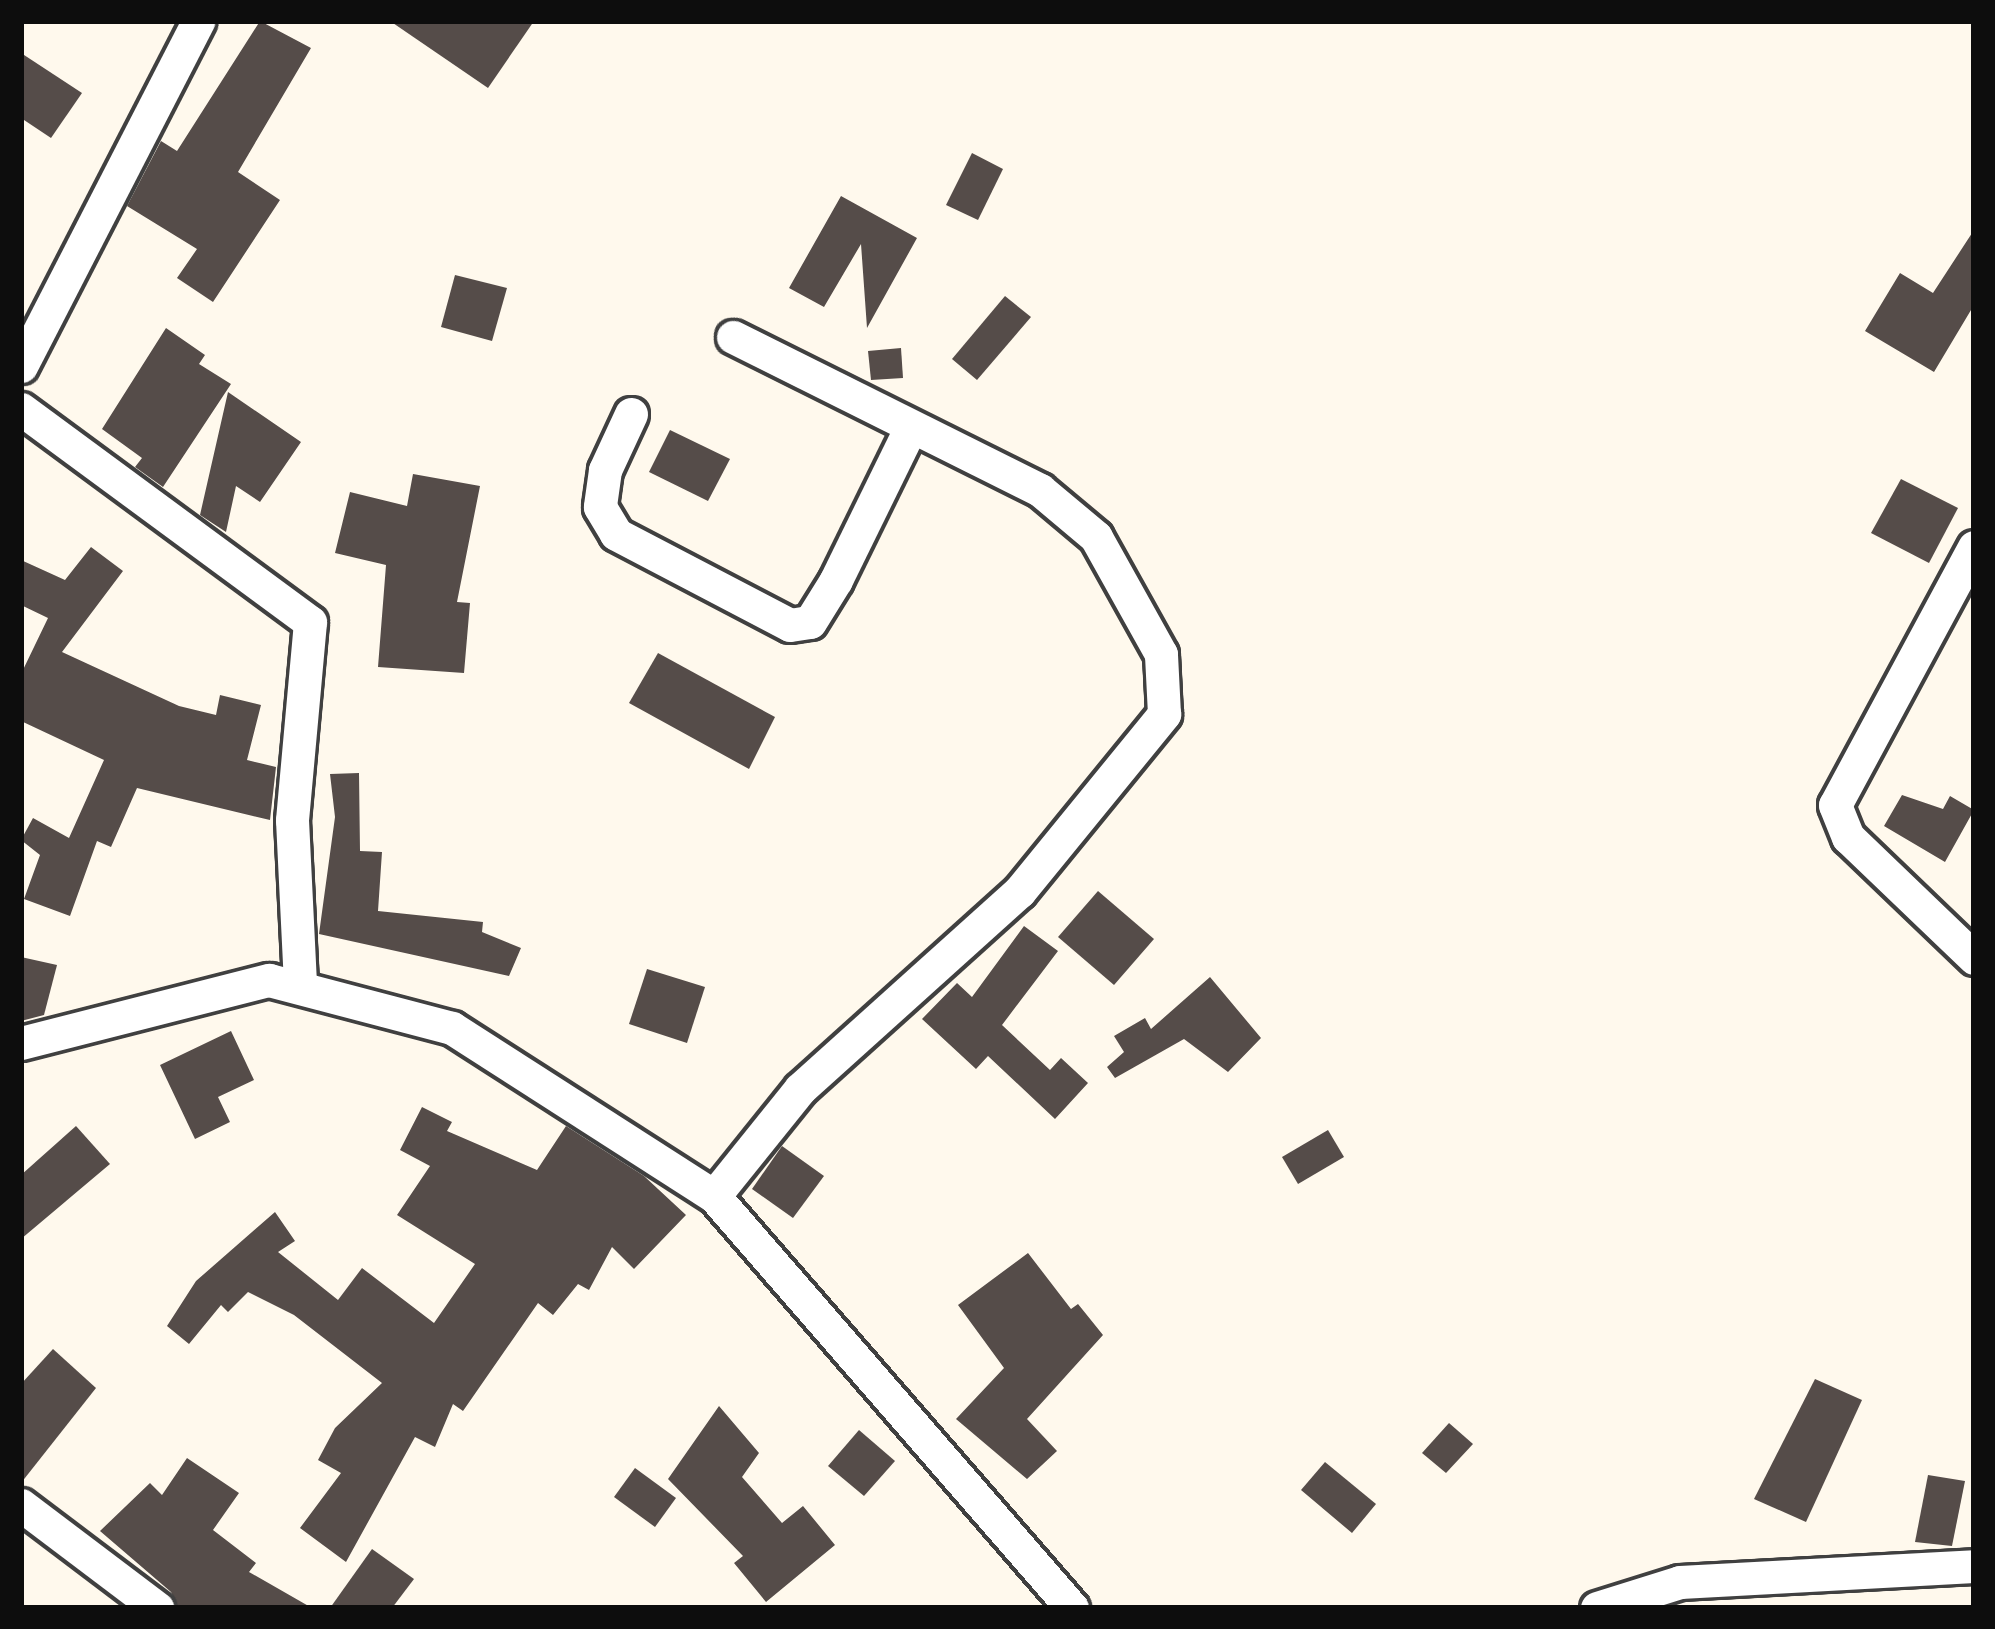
<!DOCTYPE html>
<html>
<head>
<meta charset="utf-8">
<style>
	body { margin:0 }
	#map { position:relative; width:1995px; height:1629px; overflow:hidden; background:#fff9ed; font-family:Spectral,serif }
	div>[style] { position:absolute }
	.building>* { inset:0; background:#554c49 }
	.roads { filter:drop-shadow(3px 0 #404040) drop-shadow(-3px 0 #404040) drop-shadow(0 3px #404040) drop-shadow(0 -3px #404040) }
	.minor>* { height:33px; margin:-16.5px; padding:0 16.5px; transform-origin:16.5px; border-radius:16.5px; background:#fff }
	span { translate:-50% -50%; white-space:nowrap; text-align:center; line-height:1.15; -webkit-text-stroke:12px #fff; paint-order:stroke }
	.frame { position:absolute; inset:0; border:24px solid #0d0d0d; pointer-events:none }
</style>
</head>
<body>
<div id="map">
	<div class="building">
		<i style="clip-path:polygon(260px 21px,311px 48px,238px 172px,280px 200px,213px 302px,177px 278px,197px 249px,127px 206px,161px 141px,177px 151px)"></i>
		<i style="clip-path:polygon(390px 21px,534px 21px,488px 88px)"></i>
		<i style="clip-path:polygon(21px 53px,82px 93px,51px 138px,21px 118px)"></i>
		<i style="clip-path:polygon(972px 153px,1003px 169px,978px 220px,946px 205px)"></i>
		<i style="clip-path:polygon(841px 196px,917px 238px,867px 328px,861px 244px,824px 307px,789px 288px)"></i>
		<i style="clip-path:polygon(1974px 230px,1974px 305px,1934px 372px,1865px 331px,1900px 273px,1933px 293px)"></i>
		<i style="clip-path:polygon(455px 275px,507px 288px,492px 341px,441px 327px)"></i>
		<i style="clip-path:polygon(1005px 296px,1031px 317px,977px 380px,952px 359px)"></i>
		<i style="clip-path:polygon(166px 328px,205px 355px,199px 364px,231px 384px,163px 487px,135px 467px,142px 458px,102px 429px)"></i>
		<i style="clip-path:polygon(901px 348px,903px 378px,871px 380px,868px 351px)"></i>
		<i style="clip-path:polygon(228px 392px,301px 442px,260px 502px,236px 486px,226px 532px,200px 515px)"></i>
		<i style="clip-path:polygon(670px 430px,730px 459px,708px 501px,649px 472px)"></i>
		<i style="clip-path:polygon(413px 474px,480px 486px,457px 602px,470px 603px,464px 673px,378px 667px,386px 565px,335px 553px,350px 492px,407px 506px)"></i>
		<i style="clip-path:polygon(1901px 479px,1958px 508px,1929px 563px,1871px 533px)"></i>
		<i style="clip-path:polygon(91px 547px,123px 571px,62px 652px,179px 706px,216px 715px,220px 695px,261px 705px,247px 760px,276px 767px,270px 820px,137px 788px,111px 847px,97px 841px,70px 916px,24px 899px,40px 855px,21px 840px,33px 818px,69px 838px,104px 760px,21px 721px,21px 674px,48px 618px,21px 605px,21px 560px,65px 580px)"></i>
		<i style="clip-path:polygon(658px 653px,775px 717px,749px 769px,629px 703px)"></i>
		<i style="clip-path:polygon(359px 773px,360px 851px,382px 852px,378px 911px,483px 922px,482px 932px,521px 948px,509px 976px,319px 934px,335px 817px,330px 774px)"></i>
		<i style="clip-path:polygon(1902px 795px,1943px 809px,1950px 796px,1974px 810px,1945px 862px,1884px 826px)"></i>
		<i style="clip-path:polygon(1098px 891px,1154px 939px,1114px 985px,1058px 937px)"></i>
		<i style="clip-path:polygon(1024px 926px,1058px 951px,1002px 1025px,1050px 1070px,1061px 1058px,1088px 1083px,1055px 1119px,988px 1056px,976px 1069px,922px 1019px,957px 983px,972px 997px)"></i>
		<i style="clip-path:polygon(21px 957px,57px 965px,44px 1015px,21px 1021px)"></i>
		<i style="clip-path:polygon(647px 969px,705px 987px,687px 1043px,629px 1024px)"></i>
		<i style="clip-path:polygon(1210px 977px,1261px 1038px,1228px 1072px,1184px 1039px,1115px 1078px,1107px 1067px,1124px 1052px,1114px 1036px,1145px 1018px,1151px 1029px)"></i>
		<i style="clip-path:polygon(231px 1031px,254px 1080px,218px 1097px,230px 1122px,195px 1139px,160px 1065px)"></i>
		<i style="clip-path:polygon(422px 1107px,452px 1122px,447px 1131px,537px 1170px,566px 1126px,644px 1176px,686px 1215px,634px 1269px,612px 1247px,589px 1290px,578px 1284px,553px 1315px,538px 1303px,463px 1411px,453px 1404px,435px 1447px,415px 1437px,346px 1562px,300px 1528px,341px 1473px,318px 1460px,335px 1428px,382px 1383px,294px 1315px,248px 1292px,228px 1312px,221px 1305px,189px 1344px,167px 1326px,196px 1281px,275px 1212px,295px 1241px,278px 1252px,338px 1300px,362px 1268px,434px 1323px,475px 1264px,397px 1215px,430px 1166px,400px 1150px)"></i>
		<i style="clip-path:polygon(76px 1126px,110px 1164px,21px 1239px,21px 1175px)"></i>
		<i style="clip-path:polygon(1328px 1130px,1344px 1157px,1298px 1184px,1282px 1157px)"></i>
		<i style="clip-path:polygon(782px 1146px,824px 1176px,793px 1218px,752px 1189px)"></i>
		<i style="clip-path:polygon(1028px 1253px,1071px 1309px,1078px 1304px,1103px 1335px,1027px 1419px,1057px 1451px,1027px 1479px,956px 1419px,1004px 1368px,958px 1305px)"></i>
		<i style="clip-path:polygon(53px 1349px,96px 1388px,21px 1483px,21px 1384px)"></i>
		<i style="clip-path:polygon(1815px 1379px,1862px 1400px,1806px 1522px,1754px 1499px)"></i>
		<i style="clip-path:polygon(719px 1406px,759px 1453px,742px 1477px,782px 1523px,803px 1506px,835px 1545px,766px 1602px,734px 1563px,743px 1556px,668px 1479px)"></i>
		<i style="clip-path:polygon(1449px 1423px,1473px 1444px,1446px 1473px,1422px 1453px)"></i>
		<i style="clip-path:polygon(859px 1430px,895px 1461px,864px 1496px,828px 1466px)"></i>
		<i style="clip-path:polygon(187px 1458px,239px 1493px,213px 1530px,256px 1563px,249px 1572px,312px 1608px,178px 1608px,171px 1592px,100px 1531px,150px 1483px,162px 1495px)"></i>
		<i style="clip-path:polygon(1325px 1462px,1376px 1504px,1352px 1533px,1301px 1490px)"></i>
		<i style="clip-path:polygon(635px 1468px,676px 1498px,655px 1527px,614px 1497px)"></i>
		<i style="clip-path:polygon(1928px 1475px,1965px 1481px,1952px 1546px,1915px 1542px)"></i>
		<i style="clip-path:polygon(372px 1549px,414px 1579px,392px 1608px,330px 1608px)"></i>
	</div>
	<div class="roads">
		<div class="minor">
			<i style="left:21px;top:366px;width:388px;rotate:-62.8deg"></i>
			<i style="left:21px;top:409px;width:359px;rotate:36.4deg"></i>
			<i style="left:310px;top:622px;width:199px;rotate:95.2deg"></i>
			<i style="left:292px;top:820px;width:165px;rotate:87.2deg"></i>
			<i style="left:631px;top:414px;width:62px;rotate:114.9deg"></i>
			<i style="left:605px;top:470px;width:37px;rotate:98deg"></i>
			<i style="left:600px;top:507px;width:31px;rotate:59deg"></i>
			<i style="left:616px;top:534px;width:196px;rotate:27.6deg"></i>
			<i style="left:790px;top:625px;width:20px;rotate:-9deg"></i>
			<i style="left:810px;top:622px;width:49px;rotate:-58.2deg"></i>
			<i style="left:836px;top:580px;width:168px;rotate:-63.9deg"></i>
			<i style="left:1974px;top:547px;width:293px;rotate:118.3deg"></i>
			<i style="left:1835px;top:805px;width:35px;rotate:68deg"></i>
			<i style="left:1848px;top:837px;width:175px;rotate:43.8deg"></i>
			<i style="left:21px;top:1043px;width:256px;rotate:-14.3deg"></i>
			<i style="left:269px;top:980px;width:189px;rotate:14.7deg"></i>
			<i style="left:452px;top:1028px;width:311px;rotate:32.7deg"></i>
			<i style="left:714px;top:1196px;width:546px;rotate:49.01deg"></i>
			<i style="left:714px;top:1196px;width:137px;rotate:-51.2deg"></i>
			<i style="left:800px;top:1089px;width:295px;rotate:-42deg"></i>
			<i style="left:1019px;top:892px;width:230px;rotate:-50.8deg"></i>
			<i style="left:1164px;top:714px;width:60px;rotate:-92.9deg"></i>
			<i style="left:1161px;top:654px;width:134px;rotate:-119.1deg"></i>
			<i style="left:1096px;top:537px;width:73px;rotate:-140deg"></i>
			<i style="left:1040px;top:490px;width:343px;rotate:-153.5deg"></i>
			<i style="left:21px;top:1505px;width:171px;rotate:37.1deg"></i>
			<i style="left:1597px;top:1608px;width:87px;rotate:-17.4deg"></i>
			<i style="left:1680px;top:1582px;width:294px;rotate:-3.1deg"></i>
		</div>
	</div>
	<div class="frame"></div>
</div>
</body>
</html>
